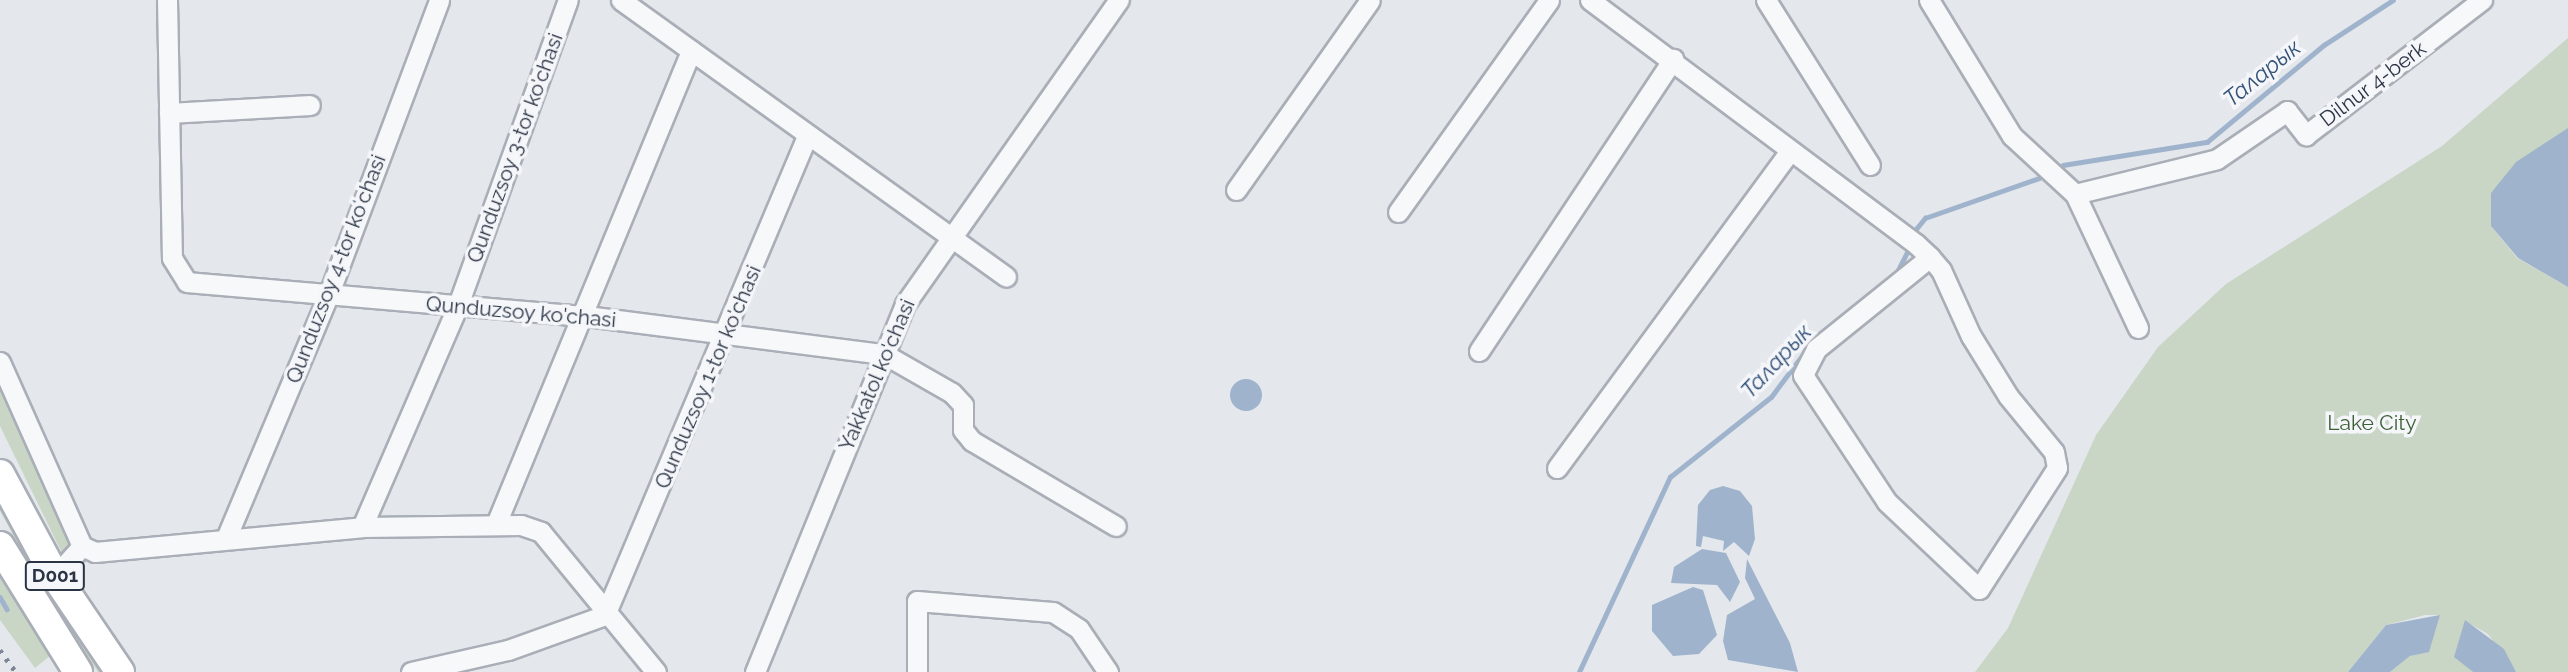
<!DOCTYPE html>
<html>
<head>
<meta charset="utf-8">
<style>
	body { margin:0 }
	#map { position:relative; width:2568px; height:672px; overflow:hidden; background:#e4e7ec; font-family:Raleway,sans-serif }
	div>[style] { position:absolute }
	.green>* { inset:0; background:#c9d6c5 }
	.water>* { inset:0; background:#9fb4cc }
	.round { border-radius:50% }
	.stream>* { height:4.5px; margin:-2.25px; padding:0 2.25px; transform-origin:2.25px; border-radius:2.25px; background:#9fb4cc }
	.roads { filter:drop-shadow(2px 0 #a9aeb7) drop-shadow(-2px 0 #a9aeb7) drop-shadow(0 2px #a9aeb7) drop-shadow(0 -2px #a9aeb7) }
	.minor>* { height:19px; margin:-9.5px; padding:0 9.5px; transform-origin:9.5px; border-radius:9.5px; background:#f7f8fa }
	.highway>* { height:28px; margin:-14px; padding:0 14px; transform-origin:14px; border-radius:14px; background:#fff }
	.rail>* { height:4.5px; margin-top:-2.25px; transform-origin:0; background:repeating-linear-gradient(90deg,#7d8696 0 3.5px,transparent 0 10.5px) }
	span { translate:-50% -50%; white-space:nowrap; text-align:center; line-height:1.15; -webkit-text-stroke:7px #f4f6f9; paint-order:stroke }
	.shield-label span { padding:2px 5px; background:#f4f6f9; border:2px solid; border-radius:5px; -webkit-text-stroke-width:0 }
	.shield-label { font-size:19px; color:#2b3445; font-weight:700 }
	.street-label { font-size:21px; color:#2b3445 }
	.park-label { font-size:21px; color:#3f6138 }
	.water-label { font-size:23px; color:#34527a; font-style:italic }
</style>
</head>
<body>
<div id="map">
	<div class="green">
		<i style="clip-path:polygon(2568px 38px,2568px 128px,2491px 193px,2491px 226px,2517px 258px,2568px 287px,2568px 672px,2516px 672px,2488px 634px,2465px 621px,2460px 660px,2473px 672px,2390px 672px,2410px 656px,2429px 651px,2439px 615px,2425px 615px,2386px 625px,2348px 672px,1975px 672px,2008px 628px,2096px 435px,2158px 347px,2226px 284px,2442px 146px)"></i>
		<i style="clip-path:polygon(0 385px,74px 545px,62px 553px,0 426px)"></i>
		<i style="clip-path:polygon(0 493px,109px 672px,98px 672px,52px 606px,0 511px)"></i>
		<i style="clip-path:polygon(0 572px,51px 655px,35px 668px,0 620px)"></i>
	</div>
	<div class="water">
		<i style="clip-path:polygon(2568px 128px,2568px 287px,2518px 258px,2491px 226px,2491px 193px,2516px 162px)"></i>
		<i class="round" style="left:1230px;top:379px;width:32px;height:32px"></i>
		<i style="clip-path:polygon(1723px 486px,1740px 491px,1752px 506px,1755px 539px,1749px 556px,1734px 542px,1723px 551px,1724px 541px,1703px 536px,1701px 547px,1696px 546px,1698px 505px,1710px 490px)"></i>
		<i style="clip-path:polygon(1702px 549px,1726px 553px,1740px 582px,1730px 602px,1717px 585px,1671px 583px,1674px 567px)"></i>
		<i style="clip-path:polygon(1747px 559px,1790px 643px,1798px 672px,1728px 660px,1723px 641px,1727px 615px,1755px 599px,1745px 578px)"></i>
		<i style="clip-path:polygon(1693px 587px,1703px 590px,1717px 635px,1699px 654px,1673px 656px,1652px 631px,1652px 605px)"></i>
		<i style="clip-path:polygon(2440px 615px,2429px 652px,2410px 656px,2390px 672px,2348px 672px,2386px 625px)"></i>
		<i style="clip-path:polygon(2465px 620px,2504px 649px,2516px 672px,2473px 672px,2454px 657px)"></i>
	</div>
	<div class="stream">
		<i style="left:2063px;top:165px;width:146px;rotate:-9.1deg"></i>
		<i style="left:2207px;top:142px;width:152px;rotate:-39.7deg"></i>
		<i style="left:2324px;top:45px;width:82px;rotate:-33.1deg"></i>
		<i style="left:1912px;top:234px;width:21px;rotate:-51deg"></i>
		<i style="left:1925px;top:218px;width:121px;rotate:-19.3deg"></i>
		<i style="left:1897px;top:272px;width:29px;rotate:-63deg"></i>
		<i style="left:0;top:597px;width:14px;rotate:60deg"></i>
		<i style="left:1579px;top:672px;width:215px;rotate:-65deg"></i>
		<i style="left:1670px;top:477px;width:129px;rotate:-38.4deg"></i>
		<i style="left:1771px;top:397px;width:55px;rotate:-53.1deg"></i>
	</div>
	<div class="roads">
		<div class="minor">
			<i style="left:167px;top:0;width:258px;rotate:88.9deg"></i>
			<i style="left:172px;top:258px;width:28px;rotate:58deg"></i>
			<i style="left:187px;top:282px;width:400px;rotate:4.9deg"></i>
			<i style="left:586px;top:316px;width:300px;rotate:7.3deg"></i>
			<i style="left:884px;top:354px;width:78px;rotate:29.8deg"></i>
			<i style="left:952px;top:393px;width:16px;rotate:47deg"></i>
			<i style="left:963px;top:405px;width:25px;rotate:90deg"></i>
			<i style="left:963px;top:430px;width:14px;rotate:51deg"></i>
			<i style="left:972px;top:441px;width:167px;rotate:30.6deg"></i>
			<i style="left:621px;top:0;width:474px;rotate:35.7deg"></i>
			<i style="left:1590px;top:0;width:407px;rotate:36.8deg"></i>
			<i style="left:1916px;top:244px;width:19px;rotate:43deg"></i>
			<i style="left:1930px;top:257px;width:17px;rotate:50deg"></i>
			<i style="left:1941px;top:270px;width:72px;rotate:65.6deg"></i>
			<i style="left:1971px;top:336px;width:70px;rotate:58.3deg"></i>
			<i style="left:2008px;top:396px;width:72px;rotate:50.6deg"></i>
			<i style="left:2054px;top:452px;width:16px;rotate:79deg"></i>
			<i style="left:2057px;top:468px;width:144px;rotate:122.8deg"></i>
			<i style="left:1979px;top:589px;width:127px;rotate:-136.6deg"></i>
			<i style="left:1887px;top:502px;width:152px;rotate:-123.5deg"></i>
			<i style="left:1803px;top:375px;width:29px;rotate:-63deg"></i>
			<i style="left:1816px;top:349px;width:146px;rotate:-38.9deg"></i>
			<i style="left:1766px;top:0;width:195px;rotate:57.8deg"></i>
			<i style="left:1929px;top:0;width:159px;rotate:58.6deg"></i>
			<i style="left:2012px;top:136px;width:86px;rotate:42.6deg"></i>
			<i style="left:2075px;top:194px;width:148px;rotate:64.8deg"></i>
			<i style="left:169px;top:113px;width:141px;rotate:-3.2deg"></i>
			<i style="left:1236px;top:190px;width:232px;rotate:-54.8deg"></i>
			<i style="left:2075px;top:194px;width:146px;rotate:-13.8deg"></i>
			<i style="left:2217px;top:159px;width:85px;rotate:-34.4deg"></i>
			<i style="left:2287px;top:111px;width:31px;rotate:52deg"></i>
			<i style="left:2306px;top:135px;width:222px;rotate:-37.5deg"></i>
			<i style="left:1398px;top:212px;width:260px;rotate:-54.5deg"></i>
			<i style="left:1479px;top:351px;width:351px;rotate:-56.4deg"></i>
			<i style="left:0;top:362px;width:201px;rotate:66deg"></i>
			<i style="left:82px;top:546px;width:14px;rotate:25deg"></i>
			<i style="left:95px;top:552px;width:268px;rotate:-5.3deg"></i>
			<i style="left:362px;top:527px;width:159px;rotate:-0.7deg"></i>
			<i style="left:521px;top:525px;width:21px;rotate:19deg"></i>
			<i style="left:541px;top:532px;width:181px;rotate:50.6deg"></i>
			<i style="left:1557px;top:468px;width:393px;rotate:-53.7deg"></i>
			<i style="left:496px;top:524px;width:512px;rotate:-67.6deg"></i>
			<i style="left:362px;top:527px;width:242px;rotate:-66.6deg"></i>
			<i style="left:458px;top:305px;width:324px;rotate:-70.2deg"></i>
			<i style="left:227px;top:536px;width:260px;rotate:-67.2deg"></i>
			<i style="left:328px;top:296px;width:316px;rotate:-69.4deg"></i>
			<i style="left:55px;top:576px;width:40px;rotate:-48deg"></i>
			<i style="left:411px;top:672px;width:99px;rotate:-12.8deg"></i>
			<i style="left:508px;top:650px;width:103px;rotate:-19.8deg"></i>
			<i style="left:605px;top:615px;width:520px;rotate:-67.13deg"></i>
			<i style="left:755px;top:672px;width:397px;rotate:-67.8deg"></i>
			<i style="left:905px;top:304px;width:372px;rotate:-54.9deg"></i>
			<i style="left:917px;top:672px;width:71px;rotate:-90deg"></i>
			<i style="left:917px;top:601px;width:136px;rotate:4.6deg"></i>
			<i style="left:1053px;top:612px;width:31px;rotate:33deg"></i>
			<i style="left:1079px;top:629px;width:52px;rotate:56deg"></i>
		</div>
		<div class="highway">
			<i style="left:0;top:474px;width:116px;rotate:61.7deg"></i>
			<i style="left:55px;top:576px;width:116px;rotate:55.9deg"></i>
			<i style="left:0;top:546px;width:148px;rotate:58.2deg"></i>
		</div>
	</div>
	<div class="rail">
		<i style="left:0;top:650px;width:27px;rotate:54deg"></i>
	</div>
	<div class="shield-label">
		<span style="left:55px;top:576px">D001</span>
	</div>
	<div class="street-label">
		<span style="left:2373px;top:84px;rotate:-37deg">Dilnur 4-berk</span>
		<span style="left:515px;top:148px;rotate:-70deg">Qunduzsoy 3-tor ko'chasi</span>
		<span style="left:336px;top:269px;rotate:-69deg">Qunduzsoy 4-tor koʻchasi</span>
		<span style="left:521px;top:312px;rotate:5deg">Qunduzsoy ko'chasi</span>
		<span style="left:877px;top:375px;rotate:-67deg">Yakkatol ko'chasi</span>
		<span style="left:708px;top:377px;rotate:-67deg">Qunduzsoy 1-tor ko'chasi</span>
	</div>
	<div class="park-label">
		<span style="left:2372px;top:423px">Lake City</span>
	</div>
	<div class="water-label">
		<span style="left:2262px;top:73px;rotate:-39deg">Таларык</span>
		<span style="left:1776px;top:361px;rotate:-47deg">Таларык</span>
	</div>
</div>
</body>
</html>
